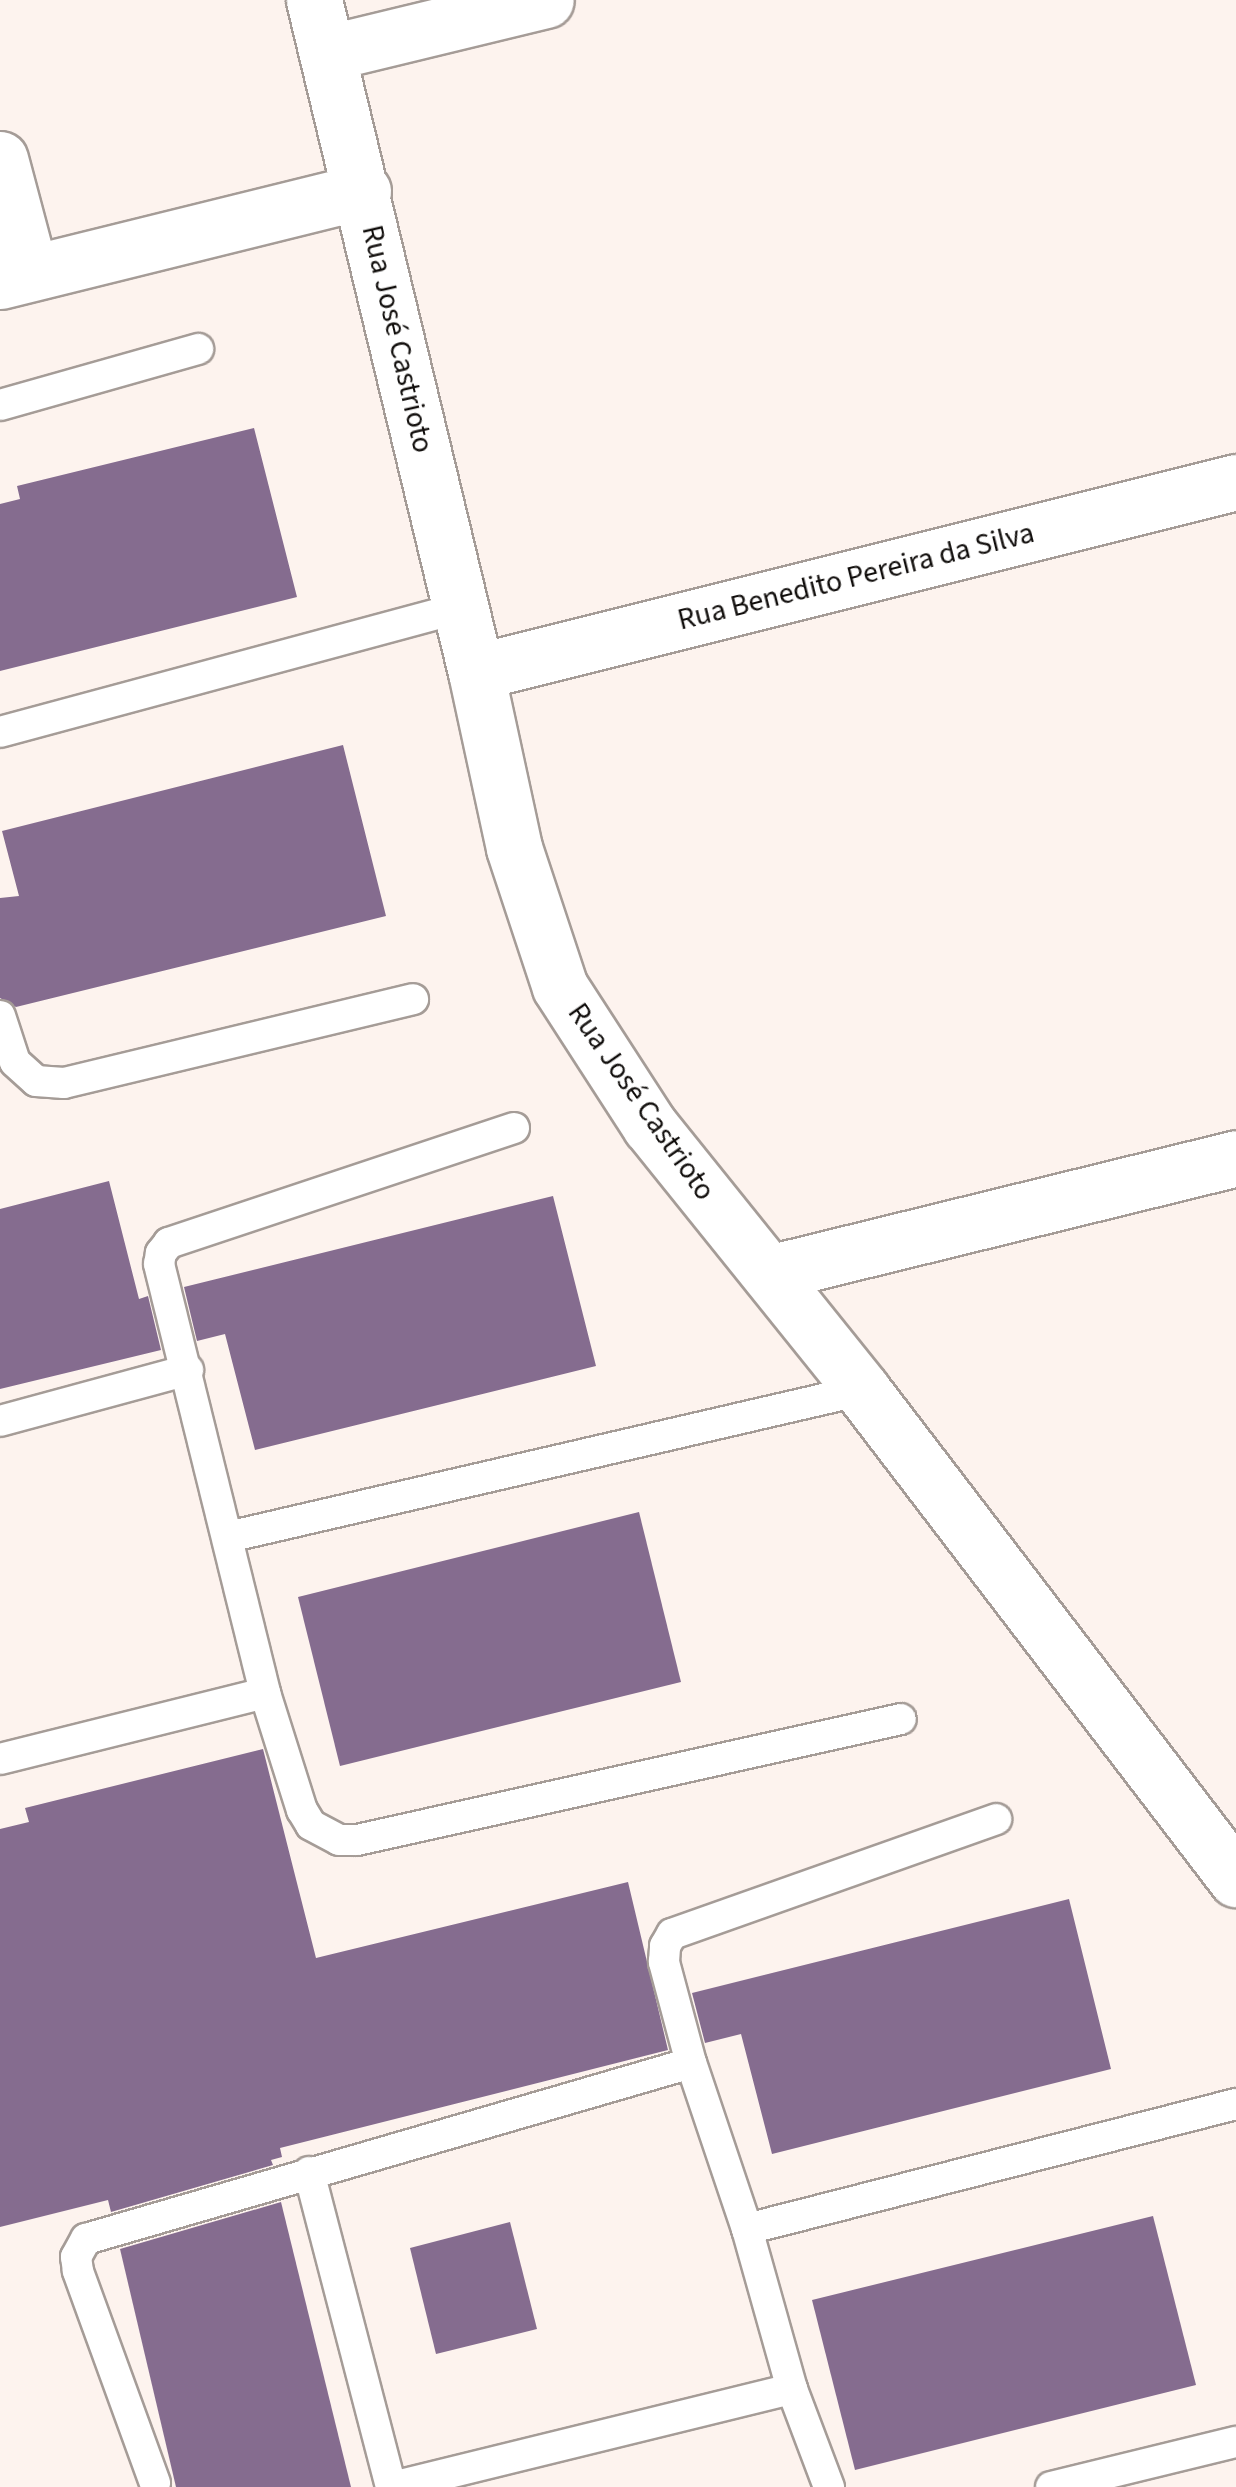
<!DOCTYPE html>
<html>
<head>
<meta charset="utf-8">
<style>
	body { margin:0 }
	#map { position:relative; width:1236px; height:2487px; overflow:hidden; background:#fdf3ee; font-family:"Source Sans 3",sans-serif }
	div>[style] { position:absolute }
	.building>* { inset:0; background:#856c8f }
	.roads { filter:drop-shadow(2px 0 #a59c97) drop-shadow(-2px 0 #a59c97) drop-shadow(0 2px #a59c97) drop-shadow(0 -2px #a59c97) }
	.service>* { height:30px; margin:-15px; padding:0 15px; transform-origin:15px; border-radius:15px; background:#fff }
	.minor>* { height:55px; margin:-27.5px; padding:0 27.5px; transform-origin:27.5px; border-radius:27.5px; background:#fff }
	span { translate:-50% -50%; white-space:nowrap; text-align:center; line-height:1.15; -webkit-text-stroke:8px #fff; paint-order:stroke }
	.street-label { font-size:30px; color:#110e0c }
</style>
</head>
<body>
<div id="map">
	<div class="building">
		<i style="clip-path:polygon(254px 428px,297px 597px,0 671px,0 504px,20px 499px,17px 486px)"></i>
		<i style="clip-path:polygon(343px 745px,386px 916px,16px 1007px,0 998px,0 898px,19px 896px,2px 831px)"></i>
		<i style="clip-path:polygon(109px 1181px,139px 1299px,148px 1296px,161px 1350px,0 1389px,0 1209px)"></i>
		<i style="clip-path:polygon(553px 1196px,596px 1366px,255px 1450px,225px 1334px,197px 1341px,184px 1287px)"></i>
		<i style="clip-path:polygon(639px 1512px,681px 1682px,340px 1766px,298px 1597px)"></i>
		<i style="clip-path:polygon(263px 1749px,316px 1958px,628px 1882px,668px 2050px,280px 2148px,282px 2157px,271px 2160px,273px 2165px,111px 2212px,108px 2200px,0 2227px,0 1829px,29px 1822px,25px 1808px)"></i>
		<i style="clip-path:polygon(1069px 1899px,1111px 2069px,772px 2154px,741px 2034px,705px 2043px,692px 1993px)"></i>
		<i style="clip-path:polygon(281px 2202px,351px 2487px,176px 2487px,120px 2249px)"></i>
		<i style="clip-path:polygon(1153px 2216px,1196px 2385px,855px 2470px,812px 2300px)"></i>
		<i style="clip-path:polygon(510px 2222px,537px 2329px,436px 2354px,410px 2248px)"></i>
	</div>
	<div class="roads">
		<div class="service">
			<i style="left:0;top:405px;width:206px;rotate:-15.8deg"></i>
			<i style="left:0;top:732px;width:474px;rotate:-15.1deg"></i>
			<i style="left:0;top:1016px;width:48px;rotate:71.9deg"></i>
			<i style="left:15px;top:1062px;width:28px;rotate:42deg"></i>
			<i style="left:36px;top:1081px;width:28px;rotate:4deg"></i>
			<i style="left:64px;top:1083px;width:359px;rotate:-13.5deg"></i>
			<i style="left:514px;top:1128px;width:364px;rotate:161.6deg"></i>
			<i style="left:169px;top:1243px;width:13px;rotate:129deg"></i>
			<i style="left:161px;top:1253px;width:11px;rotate:100deg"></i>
			<i style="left:159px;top:1264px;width:442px;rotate:76.1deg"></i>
			<i style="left:265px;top:1693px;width:123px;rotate:72.5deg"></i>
			<i style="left:302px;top:1810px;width:17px;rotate:59deg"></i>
			<i style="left:311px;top:1825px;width:32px;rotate:28deg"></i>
			<i style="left:339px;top:1840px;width:18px"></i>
			<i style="left:357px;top:1840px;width:557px;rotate:-12.54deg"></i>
			<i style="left:0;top:1421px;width:195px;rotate:-15.2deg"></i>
			<i style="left:228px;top:1537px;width:651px;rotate:-13.05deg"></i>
			<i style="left:0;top:1759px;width:273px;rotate:-14deg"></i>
			<i style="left:309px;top:2172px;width:325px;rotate:75.4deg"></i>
			<i style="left:747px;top:2229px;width:505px;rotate:-14.34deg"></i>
			<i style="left:155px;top:2483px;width:226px;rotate:-110deg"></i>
			<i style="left:78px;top:2271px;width:14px;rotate:-98deg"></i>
			<i style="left:76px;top:2257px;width:21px;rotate:-61deg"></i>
			<i style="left:86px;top:2239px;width:630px;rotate:-16.22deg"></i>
			<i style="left:392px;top:2487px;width:412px;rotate:-13.8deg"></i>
			<i style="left:829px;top:2487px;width:105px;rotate:-110.7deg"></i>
			<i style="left:792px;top:2389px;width:166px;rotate:-105.7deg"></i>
			<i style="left:747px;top:2229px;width:175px;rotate:-108.6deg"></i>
			<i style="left:691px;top:2063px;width:105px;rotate:-105deg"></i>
			<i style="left:664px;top:1962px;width:16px;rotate:-86deg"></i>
			<i style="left:665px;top:1946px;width:14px;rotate:-60deg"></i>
			<i style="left:672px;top:1934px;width:344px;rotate:-19.5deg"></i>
			<i style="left:1051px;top:2487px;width:190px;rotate:-13.7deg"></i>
		</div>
		<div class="minor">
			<i style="left:314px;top:0;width:691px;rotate:76.45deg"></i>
			<i style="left:476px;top:672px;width:180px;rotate:77.8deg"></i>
			<i style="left:514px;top:848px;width:146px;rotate:71.7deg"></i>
			<i style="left:560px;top:987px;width:166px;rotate:57.1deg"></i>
			<i style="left:650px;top:1126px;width:339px;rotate:51.2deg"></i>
			<i style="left:862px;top:1390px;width:616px;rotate:52.59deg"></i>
			<i style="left:327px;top:53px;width:225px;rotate:-13.6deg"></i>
			<i style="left:0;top:159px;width:117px;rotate:75.1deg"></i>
			<i style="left:0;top:281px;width:374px;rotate:-13.9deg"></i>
			<i style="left:476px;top:672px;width:783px;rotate:-14.04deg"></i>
			<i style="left:769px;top:1273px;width:481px;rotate:-13.8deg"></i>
		</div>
	</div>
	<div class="street-label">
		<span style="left:397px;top:339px;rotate:77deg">Rua José Castrioto</span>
		<span style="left:856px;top:577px;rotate:-14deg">Rua Benedito Pereira da Silva</span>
		<span style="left:641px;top:1102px;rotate:55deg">Rua José Castrioto</span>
	</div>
</div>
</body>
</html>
